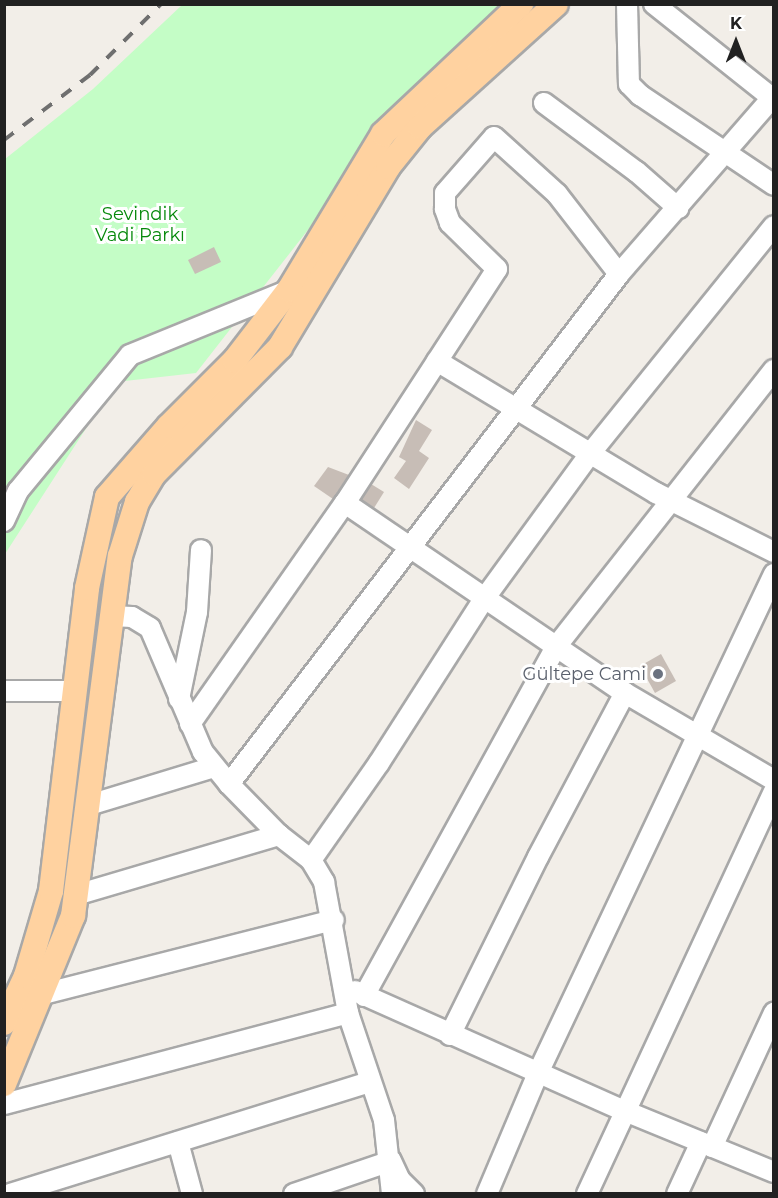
<!DOCTYPE html>
<html>
<head>
<meta charset="utf-8">
<style>
	body { margin:0 }
	#map { position:relative; width:778px; height:1198px; overflow:hidden; background:#f2eee8; font-family:Montserrat,sans-serif }
	div>[style] { position:absolute }
	.park>* { inset:0; background:#c4fdc6 }
	.building>* { inset:0; background:#c7bdb6 }
	.roads { filter:drop-shadow(2px 0 #a8a8a8) drop-shadow(-2px 0 #a8a8a8) drop-shadow(0 2px #a8a8a8) drop-shadow(0 -2px #a8a8a8) }
	.minor>* { height:20px; margin:-10px; padding:0 10px; transform-origin:10px; border-radius:10px; background:#fff }
	.major>* { height:24px; margin:-12px; padding:0 12px; transform-origin:12px; border-radius:12px; background:#ffd2a0 }
	.rail>* { height:4px; margin-top:-2px; transform-origin:0; background:repeating-linear-gradient(90deg,#6f6f6f 0 12px,transparent 0 24px) }
	.dots>* { width:16px; height:16px; translate:-50% -50%; box-sizing:border-box; border:3px solid #fff; border-radius:50% }
	span { translate:-50% -50%; white-space:nowrap; text-align:center; line-height:1.15; -webkit-text-stroke:6px #fff; paint-order:stroke }
	.park-label { font-size:18px; color:#06890b }
	.worship-label { font-size:18px; color:#5b616d }
	.right { translate:-100% -50%; text-align:right }
	.frame { position:absolute; inset:0; border:6px solid #212121; pointer-events:none }
	.north { position:absolute; left:706px; top:12px; width:60px; height:60px; -webkit-text-stroke:4px #fff; paint-order:stroke; rotate:0deg; font-size:16px; font-weight:700; line-height:24px; text-align:center; color:#212121 }
	.north::after { content:''; display:block; margin:auto; width:21px; height:27px; background:#212121; clip-path:polygon(50% 0,100% 100%,50% 72%,0 100%) }
</style>
</head>
<body>
<div id="map">
	<div class="park">
		<i style="clip-path:polygon(182px 5px,513px 5px,383px 134px,196px 373px,116px 382px,5px 554px,5px 159px,93px 89px)"></i>
	</div>
	<div class="building">
		<i style="clip-path:polygon(214px 247px,221px 262px,195px 274px,188px 260px)"></i>
		<i style="clip-path:polygon(416px 420px,432px 430px,419px 451px,429px 458px,409px 489px,394px 478px,406px 461px,399px 457px)"></i>
		<i style="clip-path:polygon(328px 467px,349px 475px,333px 499px,314px 486px)"></i>
		<i style="clip-path:polygon(371px 484px,384px 492px,374px 508px,361px 500px)"></i>
		<i style="clip-path:polygon(661px 654px,676px 681px,655px 693px,640px 666px)"></i>
	</div>
	<div class="roads">
		<div class="minor">
			<i style="left:627px;top:4px;width:80px;rotate:88.6deg"></i>
			<i style="left:629px;top:84px;width:16px;rotate:45deg"></i>
			<i style="left:640px;top:95px;width:161px;rotate:33.9deg"></i>
			<i style="left:654px;top:4px;width:151px;rotate:38.5deg"></i>
			<i style="left:544px;top:103px;width:116px;rotate:36.6deg"></i>
			<i style="left:637px;top:172px;width:55px;rotate:41.3deg"></i>
			<i style="left:437px;top:361px;width:256px;rotate:31.1deg"></i>
			<i style="left:656px;top:493px;width:132px;rotate:26.6deg"></i>
			<i style="left:345px;top:503px;width:338px;rotate:34.2deg"></i>
			<i style="left:625px;top:693px;width:173px;rotate:30.3deg"></i>
			<i style="left:4px;top:521px;width:33px;rotate:-65deg"></i>
			<i style="left:18px;top:491px;width:176px;rotate:-50.5deg"></i>
			<i style="left:130px;top:355px;width:172px;rotate:-22.2deg"></i>
			<i style="left:112px;top:616px;width:20px;rotate:3deg"></i>
			<i style="left:132px;top:617px;width:21px;rotate:31deg"></i>
			<i style="left:150px;top:628px;width:135px;rotate:66.9deg"></i>
			<i style="left:203px;top:752px;width:41px;rotate:50.9deg"></i>
			<i style="left:229px;top:784px;width:71px;rotate:45.6deg"></i>
			<i style="left:279px;top:835px;width:41px;rotate:38deg"></i>
			<i style="left:311px;top:860px;width:26px;rotate:59deg"></i>
			<i style="left:324px;top:882px;width:133px;rotate:79.6deg"></i>
			<i style="left:348px;top:1013px;width:113px;rotate:71.4deg"></i>
			<i style="left:384px;top:1120px;width:74px;rotate:83.8deg"></i>
			<i style="left:4px;top:691px;width:72px"></i>
			<i style="left:179px;top:699px;width:89px;rotate:-78.3deg"></i>
			<i style="left:197px;top:612px;width:62px;rotate:-86.3deg"></i>
			<i style="left:190px;top:724px;width:270px;rotate:-55deg"></i>
			<i style="left:345px;top:503px;width:279px;rotate:-57deg"></i>
			<i style="left:497px;top:269px;width:66px;rotate:-135.6deg"></i>
			<i style="left:450px;top:223px;width:15px;rotate:-110deg"></i>
			<i style="left:445px;top:209px;width:16px;rotate:-90deg"></i>
			<i style="left:445px;top:193px;width:74px;rotate:-48.8deg"></i>
			<i style="left:494px;top:137px;width:85px;rotate:42.1deg"></i>
			<i style="left:557px;top:194px;width:101px;rotate:52.2deg"></i>
			<i style="left:229px;top:784px;width:642px;rotate:-52.59deg"></i>
			<i style="left:619px;top:274px;width:236px;rotate:-49deg"></i>
			<i style="left:89px;top:805px;width:131px;rotate:-16.9deg"></i>
			<i style="left:311px;top:860px;width:118px;rotate:-55deg"></i>
			<i style="left:379px;top:763px;width:195px;rotate:-57.4deg"></i>
			<i style="left:484px;top:599px;width:178px;rotate:-53.9deg"></i>
			<i style="left:589px;top:455px;width:294px;rotate:-51.1deg"></i>
			<i style="left:76px;top:895px;width:212px;rotate:-16.5deg"></i>
			<i style="left:355px;top:991px;width:295px;rotate:24deg"></i>
			<i style="left:625px;top:1111px;width:161px;rotate:22.3deg"></i>
			<i style="left:43px;top:994px;width:300px;rotate:-14.3deg"></i>
			<i style="left:364px;top:996px;width:397px;rotate:-61.2deg"></i>
			<i style="left:555px;top:648px;width:354px;rotate:-51.8deg"></i>
			<i style="left:450px;top:1035px;width:199px;rotate:-63.7deg"></i>
			<i style="left:538px;top:857px;width:186px;rotate:-62.1deg"></i>
			<i style="left:4px;top:1104px;width:356px;rotate:-14.8deg"></i>
			<i style="left:178px;top:1142px;width:54px;rotate:74.9deg"></i>
			<i style="left:712px;top:1147px;width:148px;rotate:-65.2deg"></i>
			<i style="left:10px;top:1194px;width:377px;rotate:-17.3deg"></i>
			<i style="left:294px;top:1194px;width:102px;rotate:-18.8deg"></i>
			<i style="left:391px;top:1161px;width:21px;rotate:65deg"></i>
			<i style="left:400px;top:1180px;width:20px;rotate:45deg"></i>
			<i style="left:487px;top:1194px;width:131px;rotate:-67.1deg"></i>
			<i style="left:538px;top:1073px;width:552px;rotate:-64.69deg"></i>
			<i style="left:587px;top:1194px;width:443px;rotate:-65.1deg"></i>
			<i style="left:677px;top:1194px;width:57px;rotate:-65.2deg"></i>
		</div>
		<div class="major">
			<i style="left:4px;top:1023px;width:52px;rotate:-64.9deg"></i>
			<i style="left:26px;top:976px;width:89px;rotate:-73.6deg"></i>
			<i style="left:51px;top:891px;width:305px;rotate:-83.2deg"></i>
			<i style="left:87px;top:588px;width:93px;rotate:-77.6deg"></i>
			<i style="left:107px;top:497px;width:94px;rotate:-48.9deg"></i>
			<i style="left:169px;top:426px;width:93px;rotate:-45deg"></i>
			<i style="left:235px;top:360px;width:88px;rotate:-52.4deg"></i>
			<i style="left:289px;top:290px;width:182px;rotate:-58.9deg"></i>
			<i style="left:383px;top:134px;width:190px;rotate:-43.3deg"></i>
			<i style="left:4px;top:1084px;width:182px;rotate:-67.7deg"></i>
			<i style="left:73px;top:916px;width:363px;rotate:-82.6deg"></i>
			<i style="left:120px;top:556px;width:57px;rotate:-72.5deg"></i>
			<i style="left:137px;top:502px;width:33px;rotate:-59deg"></i>
			<i style="left:154px;top:474px;width:179px;rotate:-45.2deg"></i>
			<i style="left:280px;top:347px;width:210px;rotate:-59deg"></i>
			<i style="left:388px;top:167px;width:51px;rotate:-51.3deg"></i>
			<i style="left:420px;top:127px;width:183px;rotate:-42.1deg"></i>
		</div>
	</div>
	<div class="rail">
		<i style="left:4px;top:140px;width:108px;rotate:-37.1deg"></i>
		<i style="left:90px;top:75px;width:100px;rotate:-45deg"></i>
	</div>
	<div class="dots">
		<i style="left:658px;top:674px;background:#6b7280"></i>
	</div>
	<div class="park-label">
		<span style="left:140px;top:225px">Sevindik<br>Vadi Parkı</span>
	</div>
	<div class="worship-label">
		<span class="right" style="left:646px;top:674px">Gültepe Cami</span>
	</div>
	<div class="frame"></div>
	<div class="north">K</div>
</div>
</body>
</html>
